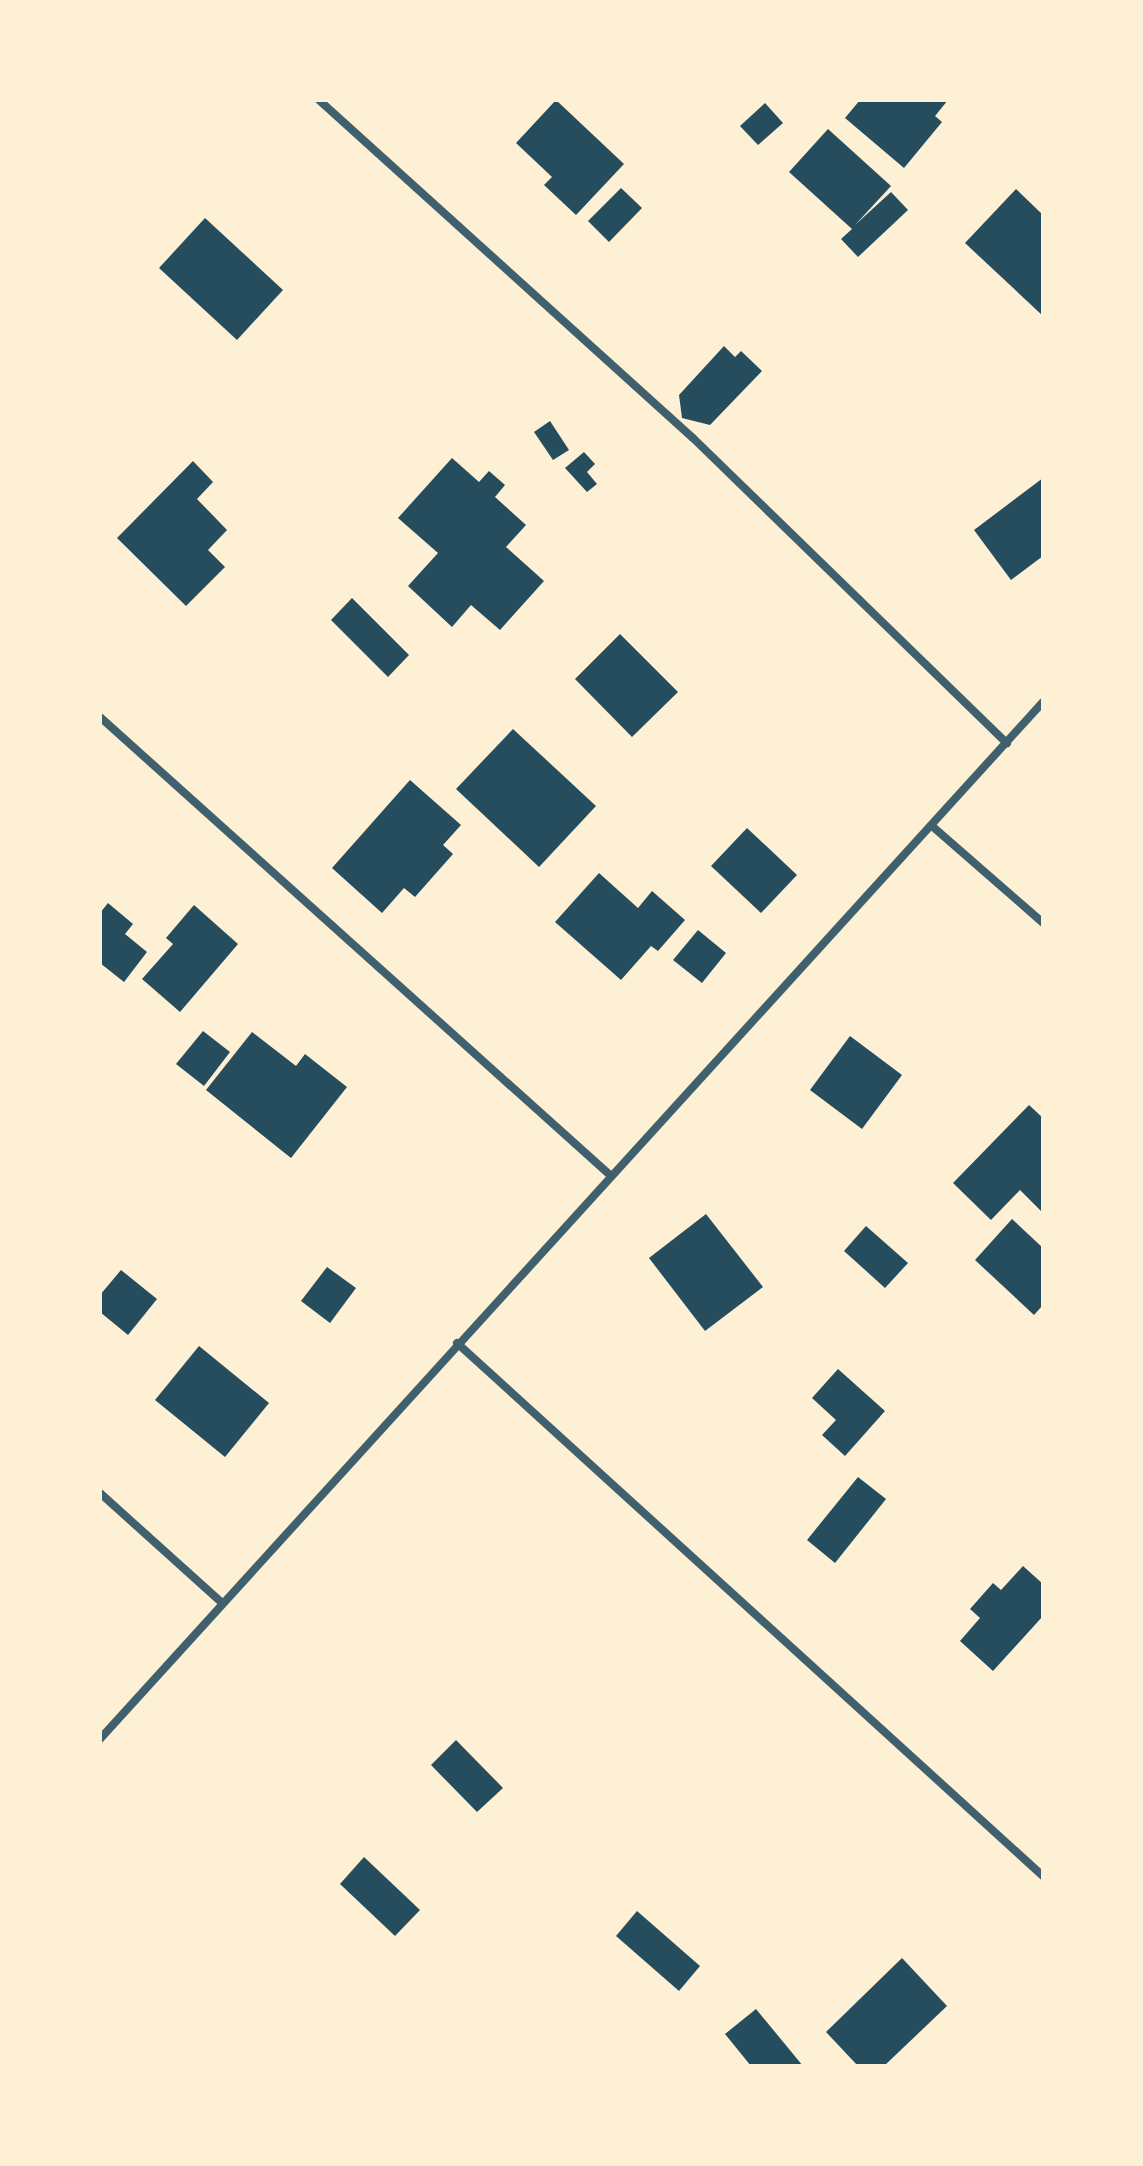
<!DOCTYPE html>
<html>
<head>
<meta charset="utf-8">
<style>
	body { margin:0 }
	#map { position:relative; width:1143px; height:2166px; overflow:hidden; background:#fdf0d5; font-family:"Alegreya Sans",sans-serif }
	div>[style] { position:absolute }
	.building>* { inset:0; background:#264d5e }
	.minor>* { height:8px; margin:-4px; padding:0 4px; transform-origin:4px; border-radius:4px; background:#3f606c }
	span { translate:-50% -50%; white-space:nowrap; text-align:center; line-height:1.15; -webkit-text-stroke:8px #fdf0d5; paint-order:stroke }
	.frame { position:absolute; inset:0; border:102px solid #fdf0d5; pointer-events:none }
</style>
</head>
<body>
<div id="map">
	<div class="building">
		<i style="clip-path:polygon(556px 100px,624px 164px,576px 215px,544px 185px,552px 177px,516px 143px)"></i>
		<i style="clip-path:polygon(860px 100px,948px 100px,935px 116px,942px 122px,904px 168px,845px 118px)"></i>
		<i style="clip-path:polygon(765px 103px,783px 123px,758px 145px,740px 126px)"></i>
		<i style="clip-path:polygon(828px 129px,891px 186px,855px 225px,891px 192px,908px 210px,858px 257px,841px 239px,852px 229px,789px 172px)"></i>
		<i style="clip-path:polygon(621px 188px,642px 208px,609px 242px,588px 221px)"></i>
		<i style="clip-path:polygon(1016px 189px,1043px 215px,1043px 316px,965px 243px)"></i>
		<i style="clip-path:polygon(205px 218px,283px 290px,237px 340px,159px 268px)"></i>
		<i style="clip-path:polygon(724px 346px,735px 357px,741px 351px,762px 371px,710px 425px,682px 418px,679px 395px)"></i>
		<i style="clip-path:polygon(550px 421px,569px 450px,553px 460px,534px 432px)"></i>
		<i style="clip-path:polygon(584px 452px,595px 464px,587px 472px,597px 484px,587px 492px,565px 468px)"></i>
		<i style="clip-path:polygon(452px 458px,479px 482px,489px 471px,505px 485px,495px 497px,526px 525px,506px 547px,544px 581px,500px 630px,471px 605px,452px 627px,408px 586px,438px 553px,398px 518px)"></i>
		<i style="clip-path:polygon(193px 461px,213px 482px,197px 499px,227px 530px,208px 550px,225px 567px,186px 606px,117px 538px)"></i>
		<i style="clip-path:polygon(1043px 478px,1043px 556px,1011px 580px,974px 530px)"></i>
		<i style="clip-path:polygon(352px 598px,409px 655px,388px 677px,331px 620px)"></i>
		<i style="clip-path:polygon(620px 634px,678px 692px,632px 737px,575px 679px)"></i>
		<i style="clip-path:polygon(513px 729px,596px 806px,539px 867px,456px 789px)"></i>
		<i style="clip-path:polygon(410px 780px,461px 825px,443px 845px,453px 854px,415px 897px,404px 888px,382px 913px,332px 868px)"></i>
		<i style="clip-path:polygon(747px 828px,797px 875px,761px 913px,711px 866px)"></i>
		<i style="clip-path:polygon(599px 873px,638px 908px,652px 891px,685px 920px,658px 951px,651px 946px,621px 980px,555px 922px)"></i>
		<i style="clip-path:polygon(108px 903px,133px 924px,125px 934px,147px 952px,124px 982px,100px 963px,100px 913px)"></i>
		<i style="clip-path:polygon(194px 905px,238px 944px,180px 1012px,142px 979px,173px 944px,166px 938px)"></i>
		<i style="clip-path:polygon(698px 930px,726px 953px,702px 983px,673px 960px)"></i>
		<i style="clip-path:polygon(203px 1031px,230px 1052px,204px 1086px,176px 1064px)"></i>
		<i style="clip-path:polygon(252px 1032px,296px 1066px,305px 1054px,347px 1087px,291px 1158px,206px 1090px)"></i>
		<i style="clip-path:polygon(850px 1036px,902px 1075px,862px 1129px,810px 1090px)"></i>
		<i style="clip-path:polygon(1029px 1105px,1043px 1118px,1043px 1213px,1020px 1190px,991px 1220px,953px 1183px)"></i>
		<i style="clip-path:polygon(706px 1214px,763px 1287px,705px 1331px,649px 1258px)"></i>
		<i style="clip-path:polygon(1012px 1219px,1043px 1248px,1043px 1305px,1034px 1315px,975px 1260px)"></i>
		<i style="clip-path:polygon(866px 1226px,908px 1263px,885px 1288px,844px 1251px)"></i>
		<i style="clip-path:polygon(327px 1267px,356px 1288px,330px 1323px,301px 1301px)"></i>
		<i style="clip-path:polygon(121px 1270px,157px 1299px,128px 1335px,100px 1312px,100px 1295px)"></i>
		<i style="clip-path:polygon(199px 1346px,269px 1403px,225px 1457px,155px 1400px)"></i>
		<i style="clip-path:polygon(838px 1369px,885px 1411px,845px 1456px,822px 1435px,836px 1420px,812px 1398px)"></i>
		<i style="clip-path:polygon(858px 1477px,886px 1499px,835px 1563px,807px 1540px)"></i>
		<i style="clip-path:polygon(1023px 1566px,1043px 1584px,1043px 1616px,993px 1671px,960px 1641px,980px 1618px,970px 1609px,993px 1583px,1001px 1590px)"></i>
		<i style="clip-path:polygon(456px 1740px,503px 1788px,477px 1812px,431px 1765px)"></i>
		<i style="clip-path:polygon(364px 1857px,420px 1910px,395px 1936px,340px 1884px)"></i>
		<i style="clip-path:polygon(637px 1911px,700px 1966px,679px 1991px,616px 1936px)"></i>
		<i style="clip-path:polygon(902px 1958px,947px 2006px,884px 2066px,858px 2066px,826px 2032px)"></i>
		<i style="clip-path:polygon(756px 2009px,803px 2066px,751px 2066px,725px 2034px)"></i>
	</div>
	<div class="minor">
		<i style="left:319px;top:100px;width:504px;rotate:42.11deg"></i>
		<i style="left:693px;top:438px;width:438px;rotate:44.2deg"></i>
		<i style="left:100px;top:717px;width:687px;rotate:41.93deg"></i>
		<i style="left:932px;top:826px;width:147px;rotate:41.1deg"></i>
		<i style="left:457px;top:1343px;width:792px;rotate:42.29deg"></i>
		<i style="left:100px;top:1493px;width:164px;rotate:42deg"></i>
		<i style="left:100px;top:1739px;width:1402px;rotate:-47.72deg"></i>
	</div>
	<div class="frame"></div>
</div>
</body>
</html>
